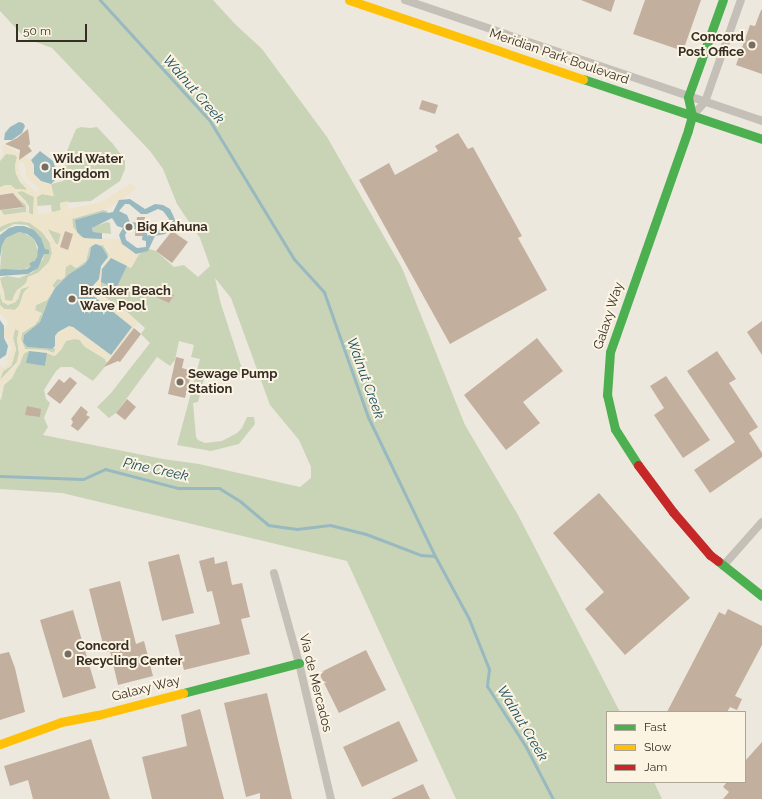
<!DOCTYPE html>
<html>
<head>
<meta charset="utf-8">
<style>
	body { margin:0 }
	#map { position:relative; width:762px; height:799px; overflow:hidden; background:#ede8dd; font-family:Raleway,sans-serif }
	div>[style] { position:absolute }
	.green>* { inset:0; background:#c9d4b6 }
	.plaza>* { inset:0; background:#ede4cb }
	.water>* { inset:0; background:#98b9c0 }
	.stream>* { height:3px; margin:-1.5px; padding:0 1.5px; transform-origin:1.5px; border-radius:1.5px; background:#98b9c0 }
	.building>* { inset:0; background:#c3af9d }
	.street>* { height:8px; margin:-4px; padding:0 4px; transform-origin:4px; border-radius:4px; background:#c5c0b7 }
	.fast>* { height:9px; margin:-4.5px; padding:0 4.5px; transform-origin:4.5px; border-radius:4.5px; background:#4caf50 }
	.slow>* { height:9px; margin:-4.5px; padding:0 4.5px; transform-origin:4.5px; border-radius:4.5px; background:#ffc107 }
	.jam>* { height:9px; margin:-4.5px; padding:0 4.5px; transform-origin:4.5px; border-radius:4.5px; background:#c62828 }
	.dots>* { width:11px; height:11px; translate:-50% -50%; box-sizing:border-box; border:2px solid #fbf4e3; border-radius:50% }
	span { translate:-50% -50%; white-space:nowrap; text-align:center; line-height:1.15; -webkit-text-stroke:4px #fbf4e3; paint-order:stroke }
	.poi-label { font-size:13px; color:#362d25; font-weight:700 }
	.right { translate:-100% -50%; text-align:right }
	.left { translate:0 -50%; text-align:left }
	.street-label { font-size:13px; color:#362d25 }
	.water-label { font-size:14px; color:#174b5b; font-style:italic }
	.legend { position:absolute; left:606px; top:711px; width:140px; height:72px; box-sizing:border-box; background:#fbf4e3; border:1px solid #aca497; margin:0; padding:5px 7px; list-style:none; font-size:12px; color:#362d25 }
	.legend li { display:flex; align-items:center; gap:8px; height:20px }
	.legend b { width:20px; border:1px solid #aca497 }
	.scale { position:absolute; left:16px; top:24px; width:71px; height:18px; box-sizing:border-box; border:2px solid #362d25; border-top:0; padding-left:5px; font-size:12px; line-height:14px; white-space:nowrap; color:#362d25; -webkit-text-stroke:3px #fbf4e3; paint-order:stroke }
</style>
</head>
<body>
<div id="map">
	<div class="green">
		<i style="clip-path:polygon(0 0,213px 0,235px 24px,262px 49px,327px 137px,402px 268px,465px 425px,518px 515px,620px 712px,607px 712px,607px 782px,654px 782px,662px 799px,456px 799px,347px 561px,62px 493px,0 489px,0 401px,4px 385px,12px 378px,24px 353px,29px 351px,27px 363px,45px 366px,47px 353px,54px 356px,57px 354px,66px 341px,72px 338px,80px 340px,83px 345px,105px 359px,108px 363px,93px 381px,72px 367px,61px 367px,56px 371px,44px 390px,46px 399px,50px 403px,44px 418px,48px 427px,43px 435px,163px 459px,199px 464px,300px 487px,311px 478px,311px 467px,299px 440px,270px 405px,231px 298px,215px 278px,220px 301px,244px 375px,233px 377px,205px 375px,198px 402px,193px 403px,196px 437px,198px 440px,205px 443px,222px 441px,237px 433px,242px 428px,247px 417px,254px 417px,255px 424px,239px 444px,211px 451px,177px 445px,200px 359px,191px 357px,194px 345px,179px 341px,175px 360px,170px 366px,157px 357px,116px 413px,109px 418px,97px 407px,111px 393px,150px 343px,141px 334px,145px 328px,127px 312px,100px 294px,101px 282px,116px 289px,127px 266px,131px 268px,139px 254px,149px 249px,156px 251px,174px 267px,184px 265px,198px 277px,210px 266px,200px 238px,177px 204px,163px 169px,150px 151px,52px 48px,25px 38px,0 11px)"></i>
		<i style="clip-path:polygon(81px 127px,90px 128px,97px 127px,113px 144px,125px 160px,125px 169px,120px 181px,91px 201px,60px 203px,61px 210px,52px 213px,51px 205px,36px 206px,37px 197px,42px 194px,53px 196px,51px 184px,63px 181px,67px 176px,64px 158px,76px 129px)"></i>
		<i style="clip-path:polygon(13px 153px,17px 157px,15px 166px,16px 174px,20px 182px,28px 190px,15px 189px,13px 187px,0 187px,0 161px,6px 154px)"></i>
		<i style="clip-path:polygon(22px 191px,34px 197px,33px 215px,29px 213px,29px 206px,17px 192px)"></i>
		<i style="clip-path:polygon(15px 196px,26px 205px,26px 212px,4px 215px,1px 210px,22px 208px,21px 204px)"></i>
		<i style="clip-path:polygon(103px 210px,107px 211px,108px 213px,76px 230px,84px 237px,104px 239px,87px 239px,79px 236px,73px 227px,72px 219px)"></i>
		<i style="clip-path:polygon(19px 221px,30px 223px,42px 232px,50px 243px,52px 253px,49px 262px,38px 273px,28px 277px,26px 283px,15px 293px,12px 301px,9px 302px,5px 300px,0 278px,7px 276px,19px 278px,33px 272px,43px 259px,44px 253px,45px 249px,39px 236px,27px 225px,14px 224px,0 232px,0 227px,5px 224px)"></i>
		<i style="clip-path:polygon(107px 222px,110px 223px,111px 234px,93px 232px,92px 230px,93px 227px)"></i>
		<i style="clip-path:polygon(47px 228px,61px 234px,58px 245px,56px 244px)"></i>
		<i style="clip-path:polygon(19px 232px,24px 233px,34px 239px,38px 251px,36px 260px,31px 266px,23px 270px,0 270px,2px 245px,6px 238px)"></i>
		<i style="clip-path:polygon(94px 244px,103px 245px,109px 255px,108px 257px,103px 249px,90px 249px,89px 258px,85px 264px,69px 274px,55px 288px,48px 301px,40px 322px,24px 335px,23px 342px,27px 347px,50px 349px,54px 348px,56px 350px,53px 353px,46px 350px,25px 349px,21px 339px,22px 333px,39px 320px,35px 310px,36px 305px,47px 300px,55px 288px,52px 286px,66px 267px,70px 264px,73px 266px,86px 261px,89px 248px)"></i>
		<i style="clip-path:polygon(30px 286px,24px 292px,19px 306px,15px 310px,4px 309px,0 305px,0 292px,1px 299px,8px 305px,18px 299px,21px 289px)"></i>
		<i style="clip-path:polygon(15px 329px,19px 331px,17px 339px,19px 353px,18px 361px,0 380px,3px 371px,11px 366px,13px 360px,16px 349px,13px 338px)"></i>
	</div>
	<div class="plaza">
		<i style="clip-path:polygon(evenodd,4px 145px,31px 160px,34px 165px,34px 174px,39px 180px,51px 184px,54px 196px,42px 194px,37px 197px,38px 215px,61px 210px,60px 203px,68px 201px,68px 209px,101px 202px,131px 183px,136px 189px,111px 207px,72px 218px,73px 227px,82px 238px,120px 239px,122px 244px,128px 250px,139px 254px,131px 268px,111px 259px,102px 269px,100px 294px,127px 312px,138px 323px,108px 363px,105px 361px,105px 359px,85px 347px,80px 340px,75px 339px,66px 341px,61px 350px,54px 356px,47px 353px,27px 351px,23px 355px,20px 364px,14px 372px,12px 378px,4px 385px,1px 401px,0 380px,16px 365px,19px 353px,17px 339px,19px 331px,15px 329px,13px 338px,16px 349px,13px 360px,11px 366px,3px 371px,0 379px,0 364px,2px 368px,9px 364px,7px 360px,0 362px,7px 359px,12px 348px,8px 340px,10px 339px,4px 338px,4px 329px,8px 325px,7px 320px,0 314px,0 305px,4px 309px,15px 310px,19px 306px,24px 292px,30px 286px,21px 289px,16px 302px,8px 305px,2px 302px,0 282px,4px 291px,5px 300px,12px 301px,17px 290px,27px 283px,28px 277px,38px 273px,49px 262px,52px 253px,49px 239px,42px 232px,30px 223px,24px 221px,12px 222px,0 227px,0 210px,4px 215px,26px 212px,27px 208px,26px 204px,15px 196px,15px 193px,0 195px,0 187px,5px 185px,11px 185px,15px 189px,27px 190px,16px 174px,15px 166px,17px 157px,15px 155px,6px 154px,0 161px,3px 153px,2px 147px,4px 145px,19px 162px,24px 162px,27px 178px,39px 188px,37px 193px,22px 179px,18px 167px,19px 162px,4px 145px,22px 191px,34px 197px,33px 215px,29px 213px,26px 201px,17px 192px,22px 191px,4px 145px,47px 229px,61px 234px,58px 244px,56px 244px,47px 229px,4px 145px,65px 231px,73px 234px,67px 249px,60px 247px,65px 231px,4px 145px,94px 244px,106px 246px,110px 253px,100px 269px,100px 277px,96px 283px,96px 300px,132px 327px,111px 355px,73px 327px,69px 326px,58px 332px,55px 336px,55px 350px,54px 353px,46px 350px,25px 349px,21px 339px,22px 333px,35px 325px,42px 313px,35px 310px,36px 305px,47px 300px,55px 288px,52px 286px,57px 279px,61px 280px,65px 277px,66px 267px,71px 264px,75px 268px,78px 267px,86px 261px,89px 248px,94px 244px)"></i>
	</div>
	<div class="water">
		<i style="clip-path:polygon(19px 122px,23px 123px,25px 126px,22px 133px,12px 140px,4px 140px,5px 133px,10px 127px)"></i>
		<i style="clip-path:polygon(40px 151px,53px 161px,57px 173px,57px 178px,51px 184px,41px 181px,34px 174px,34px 165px,31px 160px)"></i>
		<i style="clip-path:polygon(evenodd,130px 199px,145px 209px,155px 204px,163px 205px,170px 209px,173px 215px,175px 220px,173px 228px,165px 234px,155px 236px,148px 251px,136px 254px,122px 244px,119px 235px,123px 228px,117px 226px,112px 218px,92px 228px,93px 232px,102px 233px,102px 239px,84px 238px,77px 232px,75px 220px,103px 212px,108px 213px,113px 212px,119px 200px,130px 199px,125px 204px,129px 204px,141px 214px,147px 214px,158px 209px,163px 211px,169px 219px,168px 226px,164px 229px,156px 230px,147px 236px,148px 224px,130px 222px,127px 215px,119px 211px,125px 204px,130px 199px,129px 228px,139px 230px,143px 233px,142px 240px,146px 241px,146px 247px,137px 248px,126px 240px,125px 235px,129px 228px)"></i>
		<i style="clip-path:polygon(16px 226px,24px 226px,34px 230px,41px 238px,45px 249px,49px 250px,49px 254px,44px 254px,38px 268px,28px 274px,0 276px,0 270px,3px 269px,20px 270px,27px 269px,31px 266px,29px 264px,33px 261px,34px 262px,37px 257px,38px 247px,34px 239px,27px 234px,19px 232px,6px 238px,2px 245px,0 258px,0 235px,9px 228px)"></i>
		<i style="clip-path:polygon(96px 244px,102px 247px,108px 257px,101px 266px,99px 279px,92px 287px,91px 294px,132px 327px,111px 355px,73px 327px,69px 326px,58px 332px,55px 336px,55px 346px,52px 349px,27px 347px,23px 342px,24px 335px,40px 322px,48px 301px,55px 288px,69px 274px,85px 264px,89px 258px,91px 247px)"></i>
		<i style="clip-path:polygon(111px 258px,127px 266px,116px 289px,101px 282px,102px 269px)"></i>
		<i style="clip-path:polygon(0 320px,4px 326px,4px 338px,8px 346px,6px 355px,0 359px)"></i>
		<i style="clip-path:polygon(29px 351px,47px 353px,45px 366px,26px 363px)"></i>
	</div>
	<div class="stream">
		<i style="left:100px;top:0;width:164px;rotate:47.7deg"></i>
		<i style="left:210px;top:121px;width:162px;rotate:58.7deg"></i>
		<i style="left:294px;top:259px;width:45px;rotate:47.7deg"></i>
		<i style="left:324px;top:292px;width:133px;rotate:70.6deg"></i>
		<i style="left:368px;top:417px;width:154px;rotate:64.3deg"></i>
		<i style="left:435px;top:556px;width:72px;rotate:61.6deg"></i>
		<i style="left:469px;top:619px;width:54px;rotate:68.2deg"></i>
		<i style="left:489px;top:669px;width:17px;rotate:97deg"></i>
		<i style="left:487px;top:686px;width:72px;rotate:57.4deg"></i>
		<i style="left:526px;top:747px;width:59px;rotate:62.6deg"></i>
		<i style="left:0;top:476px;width:83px;rotate:2.1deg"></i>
		<i style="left:83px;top:479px;width:24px;rotate:-24deg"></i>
		<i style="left:105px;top:469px;width:75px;rotate:14.6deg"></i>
		<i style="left:178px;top:488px;width:41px"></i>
		<i style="left:219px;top:488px;width:26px;rotate:32deg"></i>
		<i style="left:241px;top:502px;width:35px;rotate:40deg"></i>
		<i style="left:268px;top:525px;width:29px;rotate:8deg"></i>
		<i style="left:297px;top:529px;width:33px;rotate:-7deg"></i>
		<i style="left:330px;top:525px;width:37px;rotate:14deg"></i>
		<i style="left:366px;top:534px;width:59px;rotate:20.9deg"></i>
		<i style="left:421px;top:555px;width:14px;rotate:4deg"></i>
	</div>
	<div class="building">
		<i style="clip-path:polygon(581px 0,615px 0,611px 12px)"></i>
		<i style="clip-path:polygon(645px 0,701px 0,683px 51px,633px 34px)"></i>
		<i style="clip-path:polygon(761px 10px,762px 10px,762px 74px,736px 65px,750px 25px,755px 26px)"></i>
		<i style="clip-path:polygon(422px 100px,438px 105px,435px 114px,419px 109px)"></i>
		<i style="clip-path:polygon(28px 129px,30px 144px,28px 146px,32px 151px,19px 160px,20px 150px,5px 144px,17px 138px)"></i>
		<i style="clip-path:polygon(458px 133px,468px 149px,473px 147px,522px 236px,518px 238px,547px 290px,450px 344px,359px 180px,389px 163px,395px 175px,438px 151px,435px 146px)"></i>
		<i style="clip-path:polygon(13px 193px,24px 207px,0 210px,0 195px)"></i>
		<i style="clip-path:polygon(137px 217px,145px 217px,143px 236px,135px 236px)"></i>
		<i style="clip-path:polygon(65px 231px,73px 234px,68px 250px,60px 247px)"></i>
		<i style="clip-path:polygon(172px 231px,188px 242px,172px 263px,156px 251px)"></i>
		<i style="clip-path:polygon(160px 289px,174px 295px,169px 303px,156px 297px)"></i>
		<i style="clip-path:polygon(762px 321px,762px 355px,747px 332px)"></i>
		<i style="clip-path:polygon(134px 328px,141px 334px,120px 362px,118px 361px,104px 367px)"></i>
		<i style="clip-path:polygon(537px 338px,563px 371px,523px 402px,540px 423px,506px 450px,464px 395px)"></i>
		<i style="clip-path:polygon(717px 351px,736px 379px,729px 383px,758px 427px,749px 433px,762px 453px,762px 457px,710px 493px,694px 470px,735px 442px,687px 371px)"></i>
		<i style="clip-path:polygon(176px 357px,184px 359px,182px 368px,192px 371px,185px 398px,168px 394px)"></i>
		<i style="clip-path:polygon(666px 376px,710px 440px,683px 458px,654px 415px,664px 408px,650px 386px)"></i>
		<i style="clip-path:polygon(70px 377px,77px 383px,60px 404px,47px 394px,59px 379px,64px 383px)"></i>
		<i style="clip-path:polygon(127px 399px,136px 407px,125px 420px,116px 413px)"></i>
		<i style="clip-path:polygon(27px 406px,41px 409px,40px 417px,25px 415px)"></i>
		<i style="clip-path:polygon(81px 406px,88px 412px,86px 415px,90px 417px,78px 431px,71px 426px,73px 422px,71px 419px)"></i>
		<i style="clip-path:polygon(599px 493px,690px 598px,625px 655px,585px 609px,604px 592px,553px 533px)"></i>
		<i style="clip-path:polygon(179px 554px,194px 613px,162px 621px,148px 562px)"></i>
		<i style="clip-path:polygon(214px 557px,215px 564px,227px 561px,232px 585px,242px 583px,250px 617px,241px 619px,250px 654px,184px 670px,175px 635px,220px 624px,212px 591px,207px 592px,199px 561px)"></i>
		<i style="clip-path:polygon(120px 581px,136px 644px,144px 641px,153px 676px,118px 685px,110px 651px,105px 652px,89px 589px)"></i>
		<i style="clip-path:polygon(728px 609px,762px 626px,762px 645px,735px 696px,742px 699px,737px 710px,730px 707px,727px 712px,667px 712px,719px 612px,725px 615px)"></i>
		<i style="clip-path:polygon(73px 610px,96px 688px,63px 698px,40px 620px)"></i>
		<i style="clip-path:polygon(366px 650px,386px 690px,339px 713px,319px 673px)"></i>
		<i style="clip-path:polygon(9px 652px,15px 668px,25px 712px,0 720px,0 654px)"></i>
		<i style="clip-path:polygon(267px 693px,292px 799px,260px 799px,260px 793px,246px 797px,224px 703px)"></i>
		<i style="clip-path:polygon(200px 709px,224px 799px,152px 799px,142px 757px,187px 746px,181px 715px)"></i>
		<i style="clip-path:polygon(399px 721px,418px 761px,362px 787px,343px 747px)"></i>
		<i style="clip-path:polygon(91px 739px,110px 799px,33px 799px,28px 780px,10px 786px,4px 766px)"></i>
		<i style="clip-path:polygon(762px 742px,762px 799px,723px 799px,729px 792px,723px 787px,727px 782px,745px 782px,745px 761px)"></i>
		<i style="clip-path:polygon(423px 784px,430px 799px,391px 799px)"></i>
	</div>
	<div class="street">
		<i style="left:405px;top:0;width:377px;rotate:18.7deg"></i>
		<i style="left:692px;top:116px;width:19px;rotate:-47deg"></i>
		<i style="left:705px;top:102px;width:108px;rotate:-70.6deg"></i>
		<i style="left:723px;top:566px;width:59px;rotate:-48.4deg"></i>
		<i style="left:274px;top:573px;width:93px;rotate:74.5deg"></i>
		<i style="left:299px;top:663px;width:140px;rotate:76.8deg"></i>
	</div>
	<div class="fast">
		<i style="left:583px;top:79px;width:189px;rotate:18.5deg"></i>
		<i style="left:638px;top:465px;width:43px;rotate:-122.6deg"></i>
		<i style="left:615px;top:429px;width:35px;rotate:-103deg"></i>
		<i style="left:607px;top:395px;width:43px;rotate:-86deg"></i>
		<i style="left:610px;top:352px;width:235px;rotate:-70.6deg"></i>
		<i style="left:688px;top:130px;width:15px;rotate:-74deg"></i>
		<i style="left:692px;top:116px;width:19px;rotate:-102deg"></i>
		<i style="left:688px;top:97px;width:103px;rotate:-70.2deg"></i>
		<i style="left:718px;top:561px;width:56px;rotate:38.5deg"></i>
		<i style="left:183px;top:693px;width:120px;rotate:-14.5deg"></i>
	</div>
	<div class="slow">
		<i style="left:349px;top:0;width:247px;rotate:18.7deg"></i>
		<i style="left:0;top:744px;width:65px;rotate:-19.8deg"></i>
		<i style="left:61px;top:722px;width:38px;rotate:-11deg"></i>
		<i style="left:98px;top:715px;width:88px;rotate:-14.5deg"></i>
	</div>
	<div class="jam">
		<i style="left:638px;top:465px;width:59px;rotate:53.3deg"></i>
		<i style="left:673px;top:512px;width:57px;rotate:49.3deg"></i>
		<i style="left:710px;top:555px;width:10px;rotate:37deg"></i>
	</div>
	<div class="dots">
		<i style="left:752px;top:45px;background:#766e65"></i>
		<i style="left:45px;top:167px;background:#766e65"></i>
		<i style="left:129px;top:227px;background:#766e65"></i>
		<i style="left:72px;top:299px;background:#766e65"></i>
		<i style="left:180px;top:382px;background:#766e65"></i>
		<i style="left:68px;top:654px;background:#766e65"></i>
	</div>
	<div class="poi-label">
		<span class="right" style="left:744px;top:45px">Concord<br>Post Office</span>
		<span class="left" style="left:53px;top:167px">Wild Water<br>Kingdom</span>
		<span class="left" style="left:137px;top:227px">Big Kahuna</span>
		<span class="left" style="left:80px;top:299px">Breaker Beach<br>Wave Pool</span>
		<span class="left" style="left:188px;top:382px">Sewage Pump<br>Station</span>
		<span class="left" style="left:76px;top:654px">Concord<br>Recycling Center</span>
	</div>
	<div class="street-label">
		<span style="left:559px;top:57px;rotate:19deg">Meridian Park Boulevard</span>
		<span style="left:609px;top:316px;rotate:-72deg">Galaxy Way</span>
		<span style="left:315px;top:683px;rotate:76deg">Via de Mercados</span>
		<span style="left:146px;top:689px;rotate:-14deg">Galaxy Way</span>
	</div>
	<div class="water-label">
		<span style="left:194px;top:89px;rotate:49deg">Walnut Creek</span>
		<span style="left:366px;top:378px;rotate:70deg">Walnut Creek</span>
		<span style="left:156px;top:469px;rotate:12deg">Pine Creek</span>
		<span style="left:523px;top:723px;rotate:59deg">Walnut Creek</span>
	</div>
	<ul class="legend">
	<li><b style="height:5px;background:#4caf50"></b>Fast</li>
	<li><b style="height:5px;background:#ffc107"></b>Slow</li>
	<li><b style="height:5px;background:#c62828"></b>Jam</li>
	</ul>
	<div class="scale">50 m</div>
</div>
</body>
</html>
